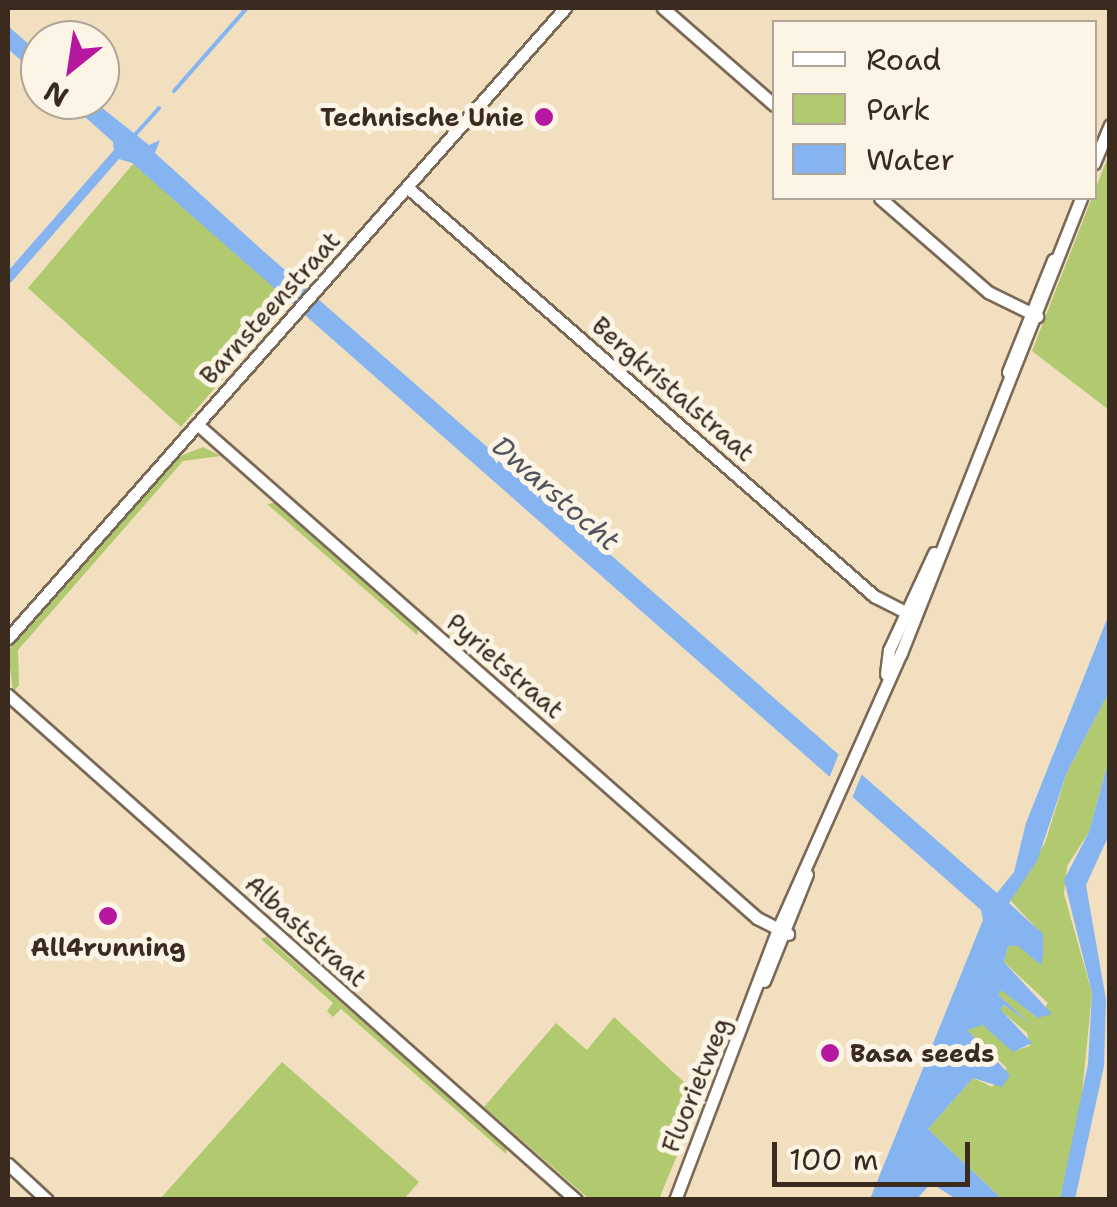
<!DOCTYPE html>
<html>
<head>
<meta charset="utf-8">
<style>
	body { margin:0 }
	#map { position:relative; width:1117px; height:1207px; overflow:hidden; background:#f1dfc0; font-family:"Shantell Sans",sans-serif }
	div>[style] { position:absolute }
	.green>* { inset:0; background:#b1c96f }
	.water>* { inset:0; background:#85b4f0 }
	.pier>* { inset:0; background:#f1dfc0 }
	.stream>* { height:4px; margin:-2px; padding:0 2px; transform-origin:2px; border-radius:2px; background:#85b4f0 }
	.roads { filter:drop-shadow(2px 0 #7b6957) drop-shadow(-2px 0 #7b6957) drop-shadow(0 2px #7b6957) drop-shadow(0 -2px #7b6957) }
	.minor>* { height:11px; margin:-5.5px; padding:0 5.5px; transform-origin:5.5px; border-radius:5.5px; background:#fff }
	.dots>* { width:28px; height:28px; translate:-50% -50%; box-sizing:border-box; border:5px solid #fcf5e5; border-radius:50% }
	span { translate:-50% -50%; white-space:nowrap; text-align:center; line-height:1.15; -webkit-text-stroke:10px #fcf5e5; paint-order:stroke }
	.poi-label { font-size:25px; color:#3b2a1e; font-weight:700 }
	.right { translate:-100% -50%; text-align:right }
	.left { translate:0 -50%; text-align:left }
	.street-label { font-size:25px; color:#3b2a1e }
	.water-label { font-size:28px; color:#51535d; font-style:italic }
	.frame { position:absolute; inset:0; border:10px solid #3b2a1e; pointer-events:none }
	.legend { position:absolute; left:772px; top:20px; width:325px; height:180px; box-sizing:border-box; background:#fcf5e5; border:2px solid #afa495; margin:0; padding:12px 18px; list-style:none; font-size:30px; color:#3b2a1e }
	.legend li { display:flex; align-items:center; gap:20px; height:50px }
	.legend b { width:50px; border:2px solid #afa495 }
	.north { position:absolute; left:20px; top:20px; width:100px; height:100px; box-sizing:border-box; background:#fcf5e5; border:2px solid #afa495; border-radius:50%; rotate:210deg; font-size:28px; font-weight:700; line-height:40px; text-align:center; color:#3b2a1e }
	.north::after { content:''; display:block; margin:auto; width:35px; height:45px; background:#b5179e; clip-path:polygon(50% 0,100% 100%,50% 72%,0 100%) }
	.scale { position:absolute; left:772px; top:1142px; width:198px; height:45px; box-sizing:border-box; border:5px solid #3b2a1e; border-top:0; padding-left:12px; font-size:30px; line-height:35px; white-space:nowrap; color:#3b2a1e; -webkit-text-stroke:8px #fcf5e5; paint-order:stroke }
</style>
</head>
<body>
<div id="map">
	<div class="green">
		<i style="clip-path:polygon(1109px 154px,1109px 410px,1032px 351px)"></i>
		<i style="clip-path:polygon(133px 164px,292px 299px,181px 427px,28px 288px)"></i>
		<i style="clip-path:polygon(203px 447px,221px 456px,183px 461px,18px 650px,19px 685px,13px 692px,8px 651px,178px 457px)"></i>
		<i style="clip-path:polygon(274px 503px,418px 630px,417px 635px,267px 504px)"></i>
		<i style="clip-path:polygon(1109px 692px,1109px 759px,1089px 832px,1067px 866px,1064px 894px,1092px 993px,1081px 1104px,1060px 1199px,1002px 1199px,928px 1129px,973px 1078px,992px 1087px,1007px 1068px,965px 1029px,982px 1024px,1017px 1050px,1030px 1046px,1027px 1033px,999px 1009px,1004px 1005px,1031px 1024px,997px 994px,1001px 989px,1038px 1018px,1048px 1003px,1004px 962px,1008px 946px,1042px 934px,1010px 900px,1045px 843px,1067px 772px)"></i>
		<i style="clip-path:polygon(266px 937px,507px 1148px,506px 1154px,341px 1009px,333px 1017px,327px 1011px,333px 1003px,261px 939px)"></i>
		<i style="clip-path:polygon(614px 1017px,701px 1098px,659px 1199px,589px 1199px,484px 1107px,556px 1023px,587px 1050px)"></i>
		<i style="clip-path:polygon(282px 1062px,419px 1182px,404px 1199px,160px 1199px)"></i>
	</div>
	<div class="water">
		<i style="clip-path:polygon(8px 26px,40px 54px,40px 77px,8px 49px)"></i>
		<i style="clip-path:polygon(66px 100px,92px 100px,149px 145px,160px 140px,155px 153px,261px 249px,997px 893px,1014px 872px,1026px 823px,1109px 614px,1109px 692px,1067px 772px,1037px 861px,1009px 903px,1043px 934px,1043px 955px,1041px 965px,1018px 946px,1008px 946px,1004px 962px,1052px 1014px,1038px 1018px,1001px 990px,998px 995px,1031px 1024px,1004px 1005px,1000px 1009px,1032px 1043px,1013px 1052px,983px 1025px,967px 1030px,1010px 1075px,1002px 1087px,973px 1078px,928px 1129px,1002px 1199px,956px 1199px,931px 1183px,917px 1199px,870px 1199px,983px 920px,981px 910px,132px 163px,119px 159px,8px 286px,8px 271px,114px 150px,113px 142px)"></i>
		<i style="clip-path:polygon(1109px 759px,1109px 835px,1086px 885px,1106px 1000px,1104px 1066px,1075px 1199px,1060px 1199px,1088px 1064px,1092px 993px,1064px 880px,1089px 832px)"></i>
	</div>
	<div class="pier">
		<i style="clip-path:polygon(840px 751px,863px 771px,851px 801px,828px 781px)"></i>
	</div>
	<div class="stream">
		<i style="left:174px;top:91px;width:111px;rotate:-48.7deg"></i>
		<i style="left:133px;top:137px;width:39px;rotate:-48deg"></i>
	</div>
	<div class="roads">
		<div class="minor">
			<i style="left:663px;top:8px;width:147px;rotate:41.1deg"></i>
			<i style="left:1094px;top:163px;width:41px;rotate:-67.2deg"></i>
			<i style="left:407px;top:187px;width:621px;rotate:41.21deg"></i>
			<i style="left:874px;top:596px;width:46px;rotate:27.1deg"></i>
			<i style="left:880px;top:198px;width:143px;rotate:41deg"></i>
			<i style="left:988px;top:292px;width:55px;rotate:26.1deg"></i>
			<i style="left:1008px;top:372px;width:121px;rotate:-68.1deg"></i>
			<i style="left:197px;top:424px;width:747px;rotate:41.42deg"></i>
			<i style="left:757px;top:918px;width:35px;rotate:27deg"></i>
			<i style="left:8px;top:638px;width:841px;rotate:-48.52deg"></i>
			<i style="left:886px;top:674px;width:24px;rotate:-83deg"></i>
			<i style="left:889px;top:650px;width:107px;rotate:-65.1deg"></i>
			<i style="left:8px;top:695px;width:760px;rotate:41.64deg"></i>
			<i style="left:764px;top:981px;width:115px;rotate:-68.1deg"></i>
			<i style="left:8px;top:1164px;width:53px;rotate:42.7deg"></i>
			<i style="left:675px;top:1200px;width:290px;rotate:-69.2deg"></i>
			<i style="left:778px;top:929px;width:302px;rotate:-66deg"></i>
			<i style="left:901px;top:653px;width:489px;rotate:-68.4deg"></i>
		</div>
	</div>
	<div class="dots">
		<i style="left:544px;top:117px;background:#b5179e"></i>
		<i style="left:108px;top:916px;background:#b5179e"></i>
		<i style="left:830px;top:1053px;background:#b5179e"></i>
	</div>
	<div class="poi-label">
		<span class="right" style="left:524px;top:117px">Technische Unie</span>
		<span style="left:108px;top:947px">All4running</span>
		<span class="left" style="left:850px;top:1053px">Basa seeds</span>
	</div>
	<div class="street-label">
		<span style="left:270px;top:308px;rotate:-48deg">Barnsteenstraat</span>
		<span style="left:673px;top:389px;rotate:41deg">Bergkristalstraat</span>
		<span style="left:505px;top:666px;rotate:41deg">Pyrietstraat</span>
		<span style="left:306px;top:931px;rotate:42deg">Albaststraat</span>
		<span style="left:696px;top:1085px;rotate:-68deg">Fluorietweg</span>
	</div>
	<div class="water-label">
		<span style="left:556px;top:493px;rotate:41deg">Dwarstocht</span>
	</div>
	<div class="frame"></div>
	<ul class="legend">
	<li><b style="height:12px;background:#fff"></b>Road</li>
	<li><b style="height:28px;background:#b1c96f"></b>Park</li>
	<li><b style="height:28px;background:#85b4f0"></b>Water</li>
	</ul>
	<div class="north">N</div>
	<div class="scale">100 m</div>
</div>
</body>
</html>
